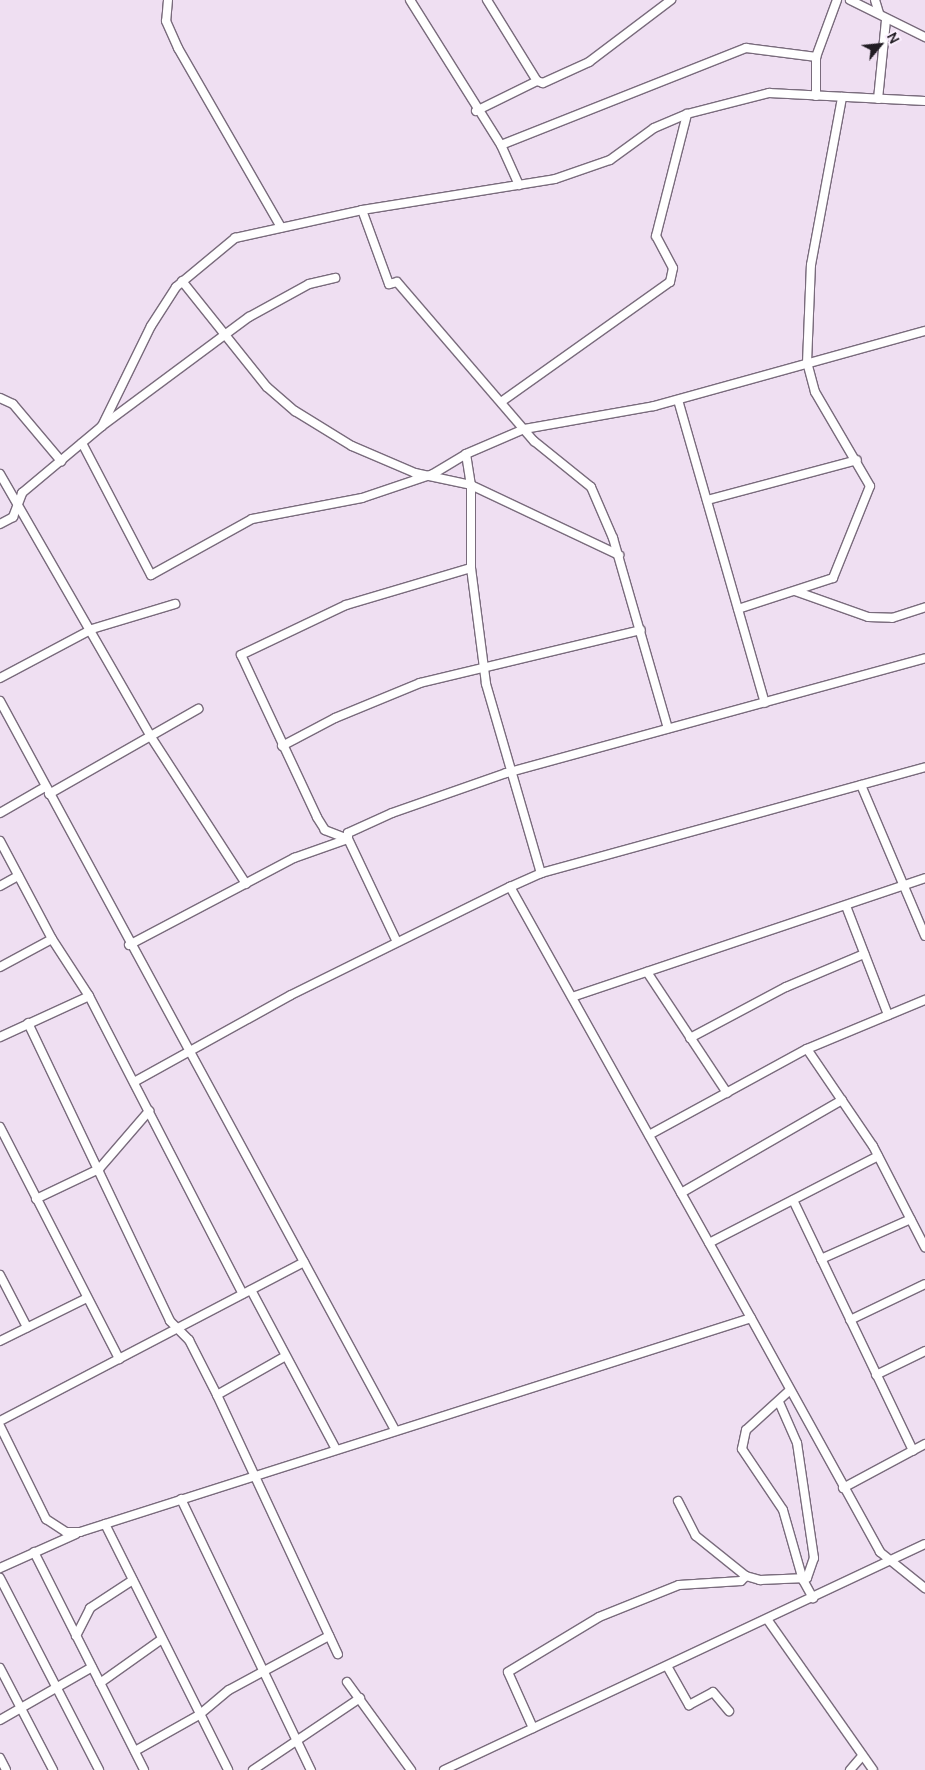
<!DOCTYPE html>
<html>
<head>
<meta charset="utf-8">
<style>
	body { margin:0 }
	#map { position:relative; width:925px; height:1770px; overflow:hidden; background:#efdff2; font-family:Manrope,sans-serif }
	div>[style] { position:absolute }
	.roads { filter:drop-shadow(1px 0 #796b7c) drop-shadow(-1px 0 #796b7c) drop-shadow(0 1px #796b7c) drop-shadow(0 -1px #796b7c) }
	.minor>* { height:8px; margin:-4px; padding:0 4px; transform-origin:4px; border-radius:4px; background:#fff }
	span { translate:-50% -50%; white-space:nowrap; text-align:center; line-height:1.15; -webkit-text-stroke:4px #faeefd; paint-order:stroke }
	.north { position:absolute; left:855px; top:20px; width:50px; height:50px; -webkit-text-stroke:4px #faeefd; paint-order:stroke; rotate:62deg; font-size:14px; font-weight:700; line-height:20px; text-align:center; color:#211c23 }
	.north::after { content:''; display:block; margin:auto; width:18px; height:22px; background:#211c23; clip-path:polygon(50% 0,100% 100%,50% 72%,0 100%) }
</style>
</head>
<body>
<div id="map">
	<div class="roads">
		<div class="minor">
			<i style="left:168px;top:0;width:21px;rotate:95deg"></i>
			<i style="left:166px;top:21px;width:30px;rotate:66deg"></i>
			<i style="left:178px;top:48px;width:207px;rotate:60.1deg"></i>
			<i style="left:410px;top:0;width:171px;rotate:57.9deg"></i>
			<i style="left:501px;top:145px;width:44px;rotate:65.8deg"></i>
			<i style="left:487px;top:0;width:95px;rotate:58.3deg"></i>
			<i style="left:537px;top:81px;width:6px;rotate:18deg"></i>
			<i style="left:543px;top:83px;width:51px;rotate:-24.5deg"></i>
			<i style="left:589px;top:62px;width:103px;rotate:-37.1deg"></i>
			<i style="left:850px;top:0;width:84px;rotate:26.3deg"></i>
			<i style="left:875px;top:0;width:14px;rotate:73deg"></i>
			<i style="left:816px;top:96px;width:39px;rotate:-90deg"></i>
			<i style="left:816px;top:57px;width:61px;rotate:-69.8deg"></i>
			<i style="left:878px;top:99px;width:79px;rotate:-84.2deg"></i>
			<i style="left:476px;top:111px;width:68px;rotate:-26.2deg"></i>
			<i style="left:501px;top:145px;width:264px;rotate:-21.6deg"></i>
			<i style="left:746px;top:48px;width:71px;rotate:7.3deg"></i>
			<i style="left:362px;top:210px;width:79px;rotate:70deg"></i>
			<i style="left:389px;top:284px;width:8px;rotate:-14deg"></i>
			<i style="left:397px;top:282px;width:210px;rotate:49.3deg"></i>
			<i style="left:534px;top:441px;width:73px;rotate:38.9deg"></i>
			<i style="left:591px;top:487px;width:56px;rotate:66.7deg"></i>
			<i style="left:613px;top:538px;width:198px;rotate:73.9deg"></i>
			<i style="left:182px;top:281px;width:136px;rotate:51.3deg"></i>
			<i style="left:267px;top:387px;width:37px;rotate:41deg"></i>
			<i style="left:295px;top:411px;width:67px;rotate:31.6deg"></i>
			<i style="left:352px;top:446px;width:69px;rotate:23.2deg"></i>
			<i style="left:415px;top:473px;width:57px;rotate:12.1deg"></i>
			<i style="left:471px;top:485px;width:164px;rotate:25.3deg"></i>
			<i style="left:0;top:398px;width:14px;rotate:25deg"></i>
			<i style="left:13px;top:404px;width:75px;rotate:49.9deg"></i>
			<i style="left:678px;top:400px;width:315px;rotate:74deg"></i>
			<i style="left:501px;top:402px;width:207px;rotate:-35.4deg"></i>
			<i style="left:670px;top:282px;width:14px;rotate:-78deg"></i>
			<i style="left:673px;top:268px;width:36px;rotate:-118deg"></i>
			<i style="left:656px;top:236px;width:126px;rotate:-75.7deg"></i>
			<i style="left:102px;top:426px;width:111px;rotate:-63.9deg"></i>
			<i style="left:151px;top:326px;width:46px;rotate:-57.3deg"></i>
			<i style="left:176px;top:287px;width:77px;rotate:-39.7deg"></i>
			<i style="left:235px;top:238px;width:130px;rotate:-12.4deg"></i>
			<i style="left:362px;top:210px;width:195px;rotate:-9.1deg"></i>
			<i style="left:555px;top:179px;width:58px;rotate:-19.1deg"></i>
			<i style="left:610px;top:160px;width:54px;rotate:-36deg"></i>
			<i style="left:654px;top:128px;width:36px;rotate:-23deg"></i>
			<i style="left:687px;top:114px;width:85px;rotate:-14.4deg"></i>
			<i style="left:769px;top:93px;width:156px;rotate:2.9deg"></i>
			<i style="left:82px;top:443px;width:149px;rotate:62.4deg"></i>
			<i style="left:151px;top:575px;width:115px;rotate:-29deg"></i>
			<i style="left:252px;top:519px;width:112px;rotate:-10.8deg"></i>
			<i style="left:362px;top:498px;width:75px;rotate:-18.7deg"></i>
			<i style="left:433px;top:474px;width:39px;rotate:-31deg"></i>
			<i style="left:466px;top:454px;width:63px;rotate:-23.3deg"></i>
			<i style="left:524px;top:429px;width:132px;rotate:-10deg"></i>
			<i style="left:654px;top:406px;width:281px;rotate:-15.5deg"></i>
			<i style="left:466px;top:454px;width:31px;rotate:81deg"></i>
			<i style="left:471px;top:485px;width:83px;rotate:90deg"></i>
			<i style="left:471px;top:568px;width:117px;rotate:82.6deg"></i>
			<i style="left:486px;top:684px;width:197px;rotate:73.8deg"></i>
			<i style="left:0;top:474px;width:303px;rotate:60.1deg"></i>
			<i style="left:151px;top:737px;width:175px;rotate:57.1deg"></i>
			<i style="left:707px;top:500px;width:155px;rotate:-14.9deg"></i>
			<i style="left:0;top:524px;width:15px;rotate:-28deg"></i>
			<i style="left:13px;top:517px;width:26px;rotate:-69deg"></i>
			<i style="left:22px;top:493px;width:104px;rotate:-39.9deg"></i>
			<i style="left:102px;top:426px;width:183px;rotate:-36.6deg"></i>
			<i style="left:249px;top:317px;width:68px;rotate:-28.8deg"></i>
			<i style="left:309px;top:284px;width:27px;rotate:-13deg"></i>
			<i style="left:795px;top:591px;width:77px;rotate:19.6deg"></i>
			<i style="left:868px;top:617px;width:24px;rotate:2deg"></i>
			<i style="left:892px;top:618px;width:35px;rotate:-18deg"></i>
			<i style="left:738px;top:609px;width:100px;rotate:-18.1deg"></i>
			<i style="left:833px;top:578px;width:99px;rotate:-68.1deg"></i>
			<i style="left:870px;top:486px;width:109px;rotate:-120.3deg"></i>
			<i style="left:815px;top:392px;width:30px;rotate:-105deg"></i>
			<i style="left:807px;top:363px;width:98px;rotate:-87.7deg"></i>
			<i style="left:811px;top:265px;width:171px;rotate:-79.5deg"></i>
			<i style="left:0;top:678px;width:104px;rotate:-28deg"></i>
			<i style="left:92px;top:629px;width:87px;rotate:-16.8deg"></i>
			<i style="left:0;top:701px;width:829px;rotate:61.55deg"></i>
			<i style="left:282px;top:746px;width:60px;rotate:-27.8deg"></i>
			<i style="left:335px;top:718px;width:92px;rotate:-22.4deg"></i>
			<i style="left:420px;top:683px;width:227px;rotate:-13.5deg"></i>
			<i style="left:861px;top:785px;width:164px;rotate:67deg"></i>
			<i style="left:49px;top:794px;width:172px;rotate:-29.7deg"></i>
			<i style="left:0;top:813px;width:52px;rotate:-30deg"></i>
			<i style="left:0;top:841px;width:111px;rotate:62deg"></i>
			<i style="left:52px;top:939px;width:68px;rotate:57deg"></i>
			<i style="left:89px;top:996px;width:335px;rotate:62.7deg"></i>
			<i style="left:0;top:886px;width:21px;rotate:-29deg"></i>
			<i style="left:846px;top:906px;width:117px;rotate:68.9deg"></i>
			<i style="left:397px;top:942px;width:114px;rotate:-115.4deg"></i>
			<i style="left:348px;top:839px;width:25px;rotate:-159deg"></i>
			<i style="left:325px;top:830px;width:15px;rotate:-122deg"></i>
			<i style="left:317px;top:817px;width:179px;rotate:-115.1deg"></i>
			<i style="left:241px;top:655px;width:116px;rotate:-25.5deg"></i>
			<i style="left:346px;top:605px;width:130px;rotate:-16.5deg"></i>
			<i style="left:129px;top:945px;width:187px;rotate:-27.8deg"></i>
			<i style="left:294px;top:858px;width:57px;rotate:-19.4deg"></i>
			<i style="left:348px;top:839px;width:6px;rotate:-90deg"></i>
			<i style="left:348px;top:833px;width:48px;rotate:-24.4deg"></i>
			<i style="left:392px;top:813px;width:121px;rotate:-19.3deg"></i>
			<i style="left:506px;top:773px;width:434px;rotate:-15.3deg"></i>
			<i style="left:0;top:967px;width:59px;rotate:-28.3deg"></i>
			<i style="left:647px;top:972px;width:145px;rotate:56.5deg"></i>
			<i style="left:572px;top:997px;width:373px;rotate:-18.6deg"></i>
			<i style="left:28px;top:1023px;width:330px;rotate:64.5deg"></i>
			<i style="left:170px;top:1321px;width:27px;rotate:45deg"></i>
			<i style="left:189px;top:1340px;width:62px;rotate:63deg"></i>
			<i style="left:217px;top:1395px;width:286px;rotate:65deg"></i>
			<i style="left:0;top:1037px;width:98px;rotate:-24.7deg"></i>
			<i style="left:690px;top:1038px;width:109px;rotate:-28deg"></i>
			<i style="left:786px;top:987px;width:85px;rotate:-22.9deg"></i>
			<i style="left:807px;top:1049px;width:117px;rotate:55.8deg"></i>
			<i style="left:873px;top:1146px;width:114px;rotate:62.8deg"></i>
			<i style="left:134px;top:1082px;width:179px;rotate:-29deg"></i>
			<i style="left:291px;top:995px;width:244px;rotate:-26.3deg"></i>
			<i style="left:0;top:1127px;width:261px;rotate:62.8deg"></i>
			<i style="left:649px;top:1135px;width:180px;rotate:-28.6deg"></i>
			<i style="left:807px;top:1049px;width:128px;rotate:-22.6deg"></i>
			<i style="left:681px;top:1193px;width:186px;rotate:-30deg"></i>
			<i style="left:36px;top:1199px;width:70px;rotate:-25.5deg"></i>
			<i style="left:99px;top:1169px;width:77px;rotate:-49.2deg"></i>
			<i style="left:793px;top:1200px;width:278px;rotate:64.4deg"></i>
			<i style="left:709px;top:1243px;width:190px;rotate:-27.2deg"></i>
			<i style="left:821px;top:1259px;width:98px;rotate:-24deg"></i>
			<i style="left:0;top:1275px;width:59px;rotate:62.6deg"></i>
			<i style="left:251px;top:1290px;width:180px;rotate:61.9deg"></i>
			<i style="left:751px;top:1318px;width:267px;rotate:61.1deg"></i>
			<i style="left:880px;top:1552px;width:58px;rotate:38.7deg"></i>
			<i style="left:850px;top:1320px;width:83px;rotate:-25.6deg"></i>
			<i style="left:0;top:1341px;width:97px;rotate:-26.3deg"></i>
			<i style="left:876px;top:1375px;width:55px;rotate:-26.1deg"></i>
			<i style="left:790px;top:1390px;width:59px;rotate:137.7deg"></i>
			<i style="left:746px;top:1430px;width:19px;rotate:102deg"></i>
			<i style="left:742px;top:1449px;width:73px;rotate:56.1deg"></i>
			<i style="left:783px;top:1510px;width:73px;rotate:74.1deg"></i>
			<i style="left:803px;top:1580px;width:21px;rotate:61deg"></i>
			<i style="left:217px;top:1395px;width:79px;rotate:-29.5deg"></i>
			<i style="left:0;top:1421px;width:343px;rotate:-27.6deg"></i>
			<i style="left:0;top:1426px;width:104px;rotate:63.7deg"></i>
			<i style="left:46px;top:1519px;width:24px;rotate:33deg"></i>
			<i style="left:66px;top:1532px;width:14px"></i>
			<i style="left:80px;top:1532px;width:704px;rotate:-17.69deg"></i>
			<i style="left:751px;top:1318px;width:494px;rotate:-119.2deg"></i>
			<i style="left:510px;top:887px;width:34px;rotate:-24deg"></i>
			<i style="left:541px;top:873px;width:398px;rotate:-15.4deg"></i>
			<i style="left:843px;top:1488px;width:93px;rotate:-28.2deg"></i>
			<i style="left:181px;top:1499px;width:301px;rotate:64.4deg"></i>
			<i style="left:678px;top:1501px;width:39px;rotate:63deg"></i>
			<i style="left:696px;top:1536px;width:64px;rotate:38.7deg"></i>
			<i style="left:105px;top:1524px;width:275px;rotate:63.4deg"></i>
			<i style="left:34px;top:1552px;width:244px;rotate:63.2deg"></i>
			<i style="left:0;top:1568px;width:83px;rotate:-24.1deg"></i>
			<i style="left:0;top:1578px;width:216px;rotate:62.7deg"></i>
			<i style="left:767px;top:1619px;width:184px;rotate:54.9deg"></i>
			<i style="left:76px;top:1636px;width:31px;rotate:-63deg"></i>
			<i style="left:90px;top:1608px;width:51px;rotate:-33.1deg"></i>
			<i style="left:667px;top:1666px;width:45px;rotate:60.6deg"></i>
			<i style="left:689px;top:1705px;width:27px;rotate:-28deg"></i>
			<i style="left:713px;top:1692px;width:25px;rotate:50deg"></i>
			<i style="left:0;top:1668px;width:115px;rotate:62.5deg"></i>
			<i style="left:347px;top:1682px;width:109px;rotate:54deg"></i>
			<i style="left:100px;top:1683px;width:76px;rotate:-35.4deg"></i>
			<i style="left:0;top:1720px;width:106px;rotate:-29.9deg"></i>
			<i style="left:533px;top:1728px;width:61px;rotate:-114.1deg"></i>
			<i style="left:508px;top:1672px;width:106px;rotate:-31.1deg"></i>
			<i style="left:599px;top:1617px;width:86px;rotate:-21.8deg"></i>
			<i style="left:679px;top:1585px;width:62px;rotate:-3.7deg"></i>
			<i style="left:741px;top:1581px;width:7px;rotate:-45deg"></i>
			<i style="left:746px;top:1576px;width:15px;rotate:16deg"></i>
			<i style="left:760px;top:1580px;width:47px;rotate:-2.4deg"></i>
			<i style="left:807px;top:1578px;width:21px;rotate:-71deg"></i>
			<i style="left:814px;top:1558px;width:116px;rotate:-98.4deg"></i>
			<i style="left:797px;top:1443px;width:45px;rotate:-113.7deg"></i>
			<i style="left:135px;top:1751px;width:73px;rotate:-29.4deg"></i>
			<i style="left:199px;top:1715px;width:39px;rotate:-40deg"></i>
			<i style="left:229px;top:1690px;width:114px;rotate:-28.4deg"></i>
			<i style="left:0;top:1758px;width:13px;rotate:63deg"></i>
			<i style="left:253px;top:1770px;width:129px;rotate:-33.9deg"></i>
			<i style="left:444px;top:1770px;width:531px;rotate:-25.17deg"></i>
			<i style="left:850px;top:1770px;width:18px;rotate:-49deg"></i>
		</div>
	</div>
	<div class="north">N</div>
</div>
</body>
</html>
